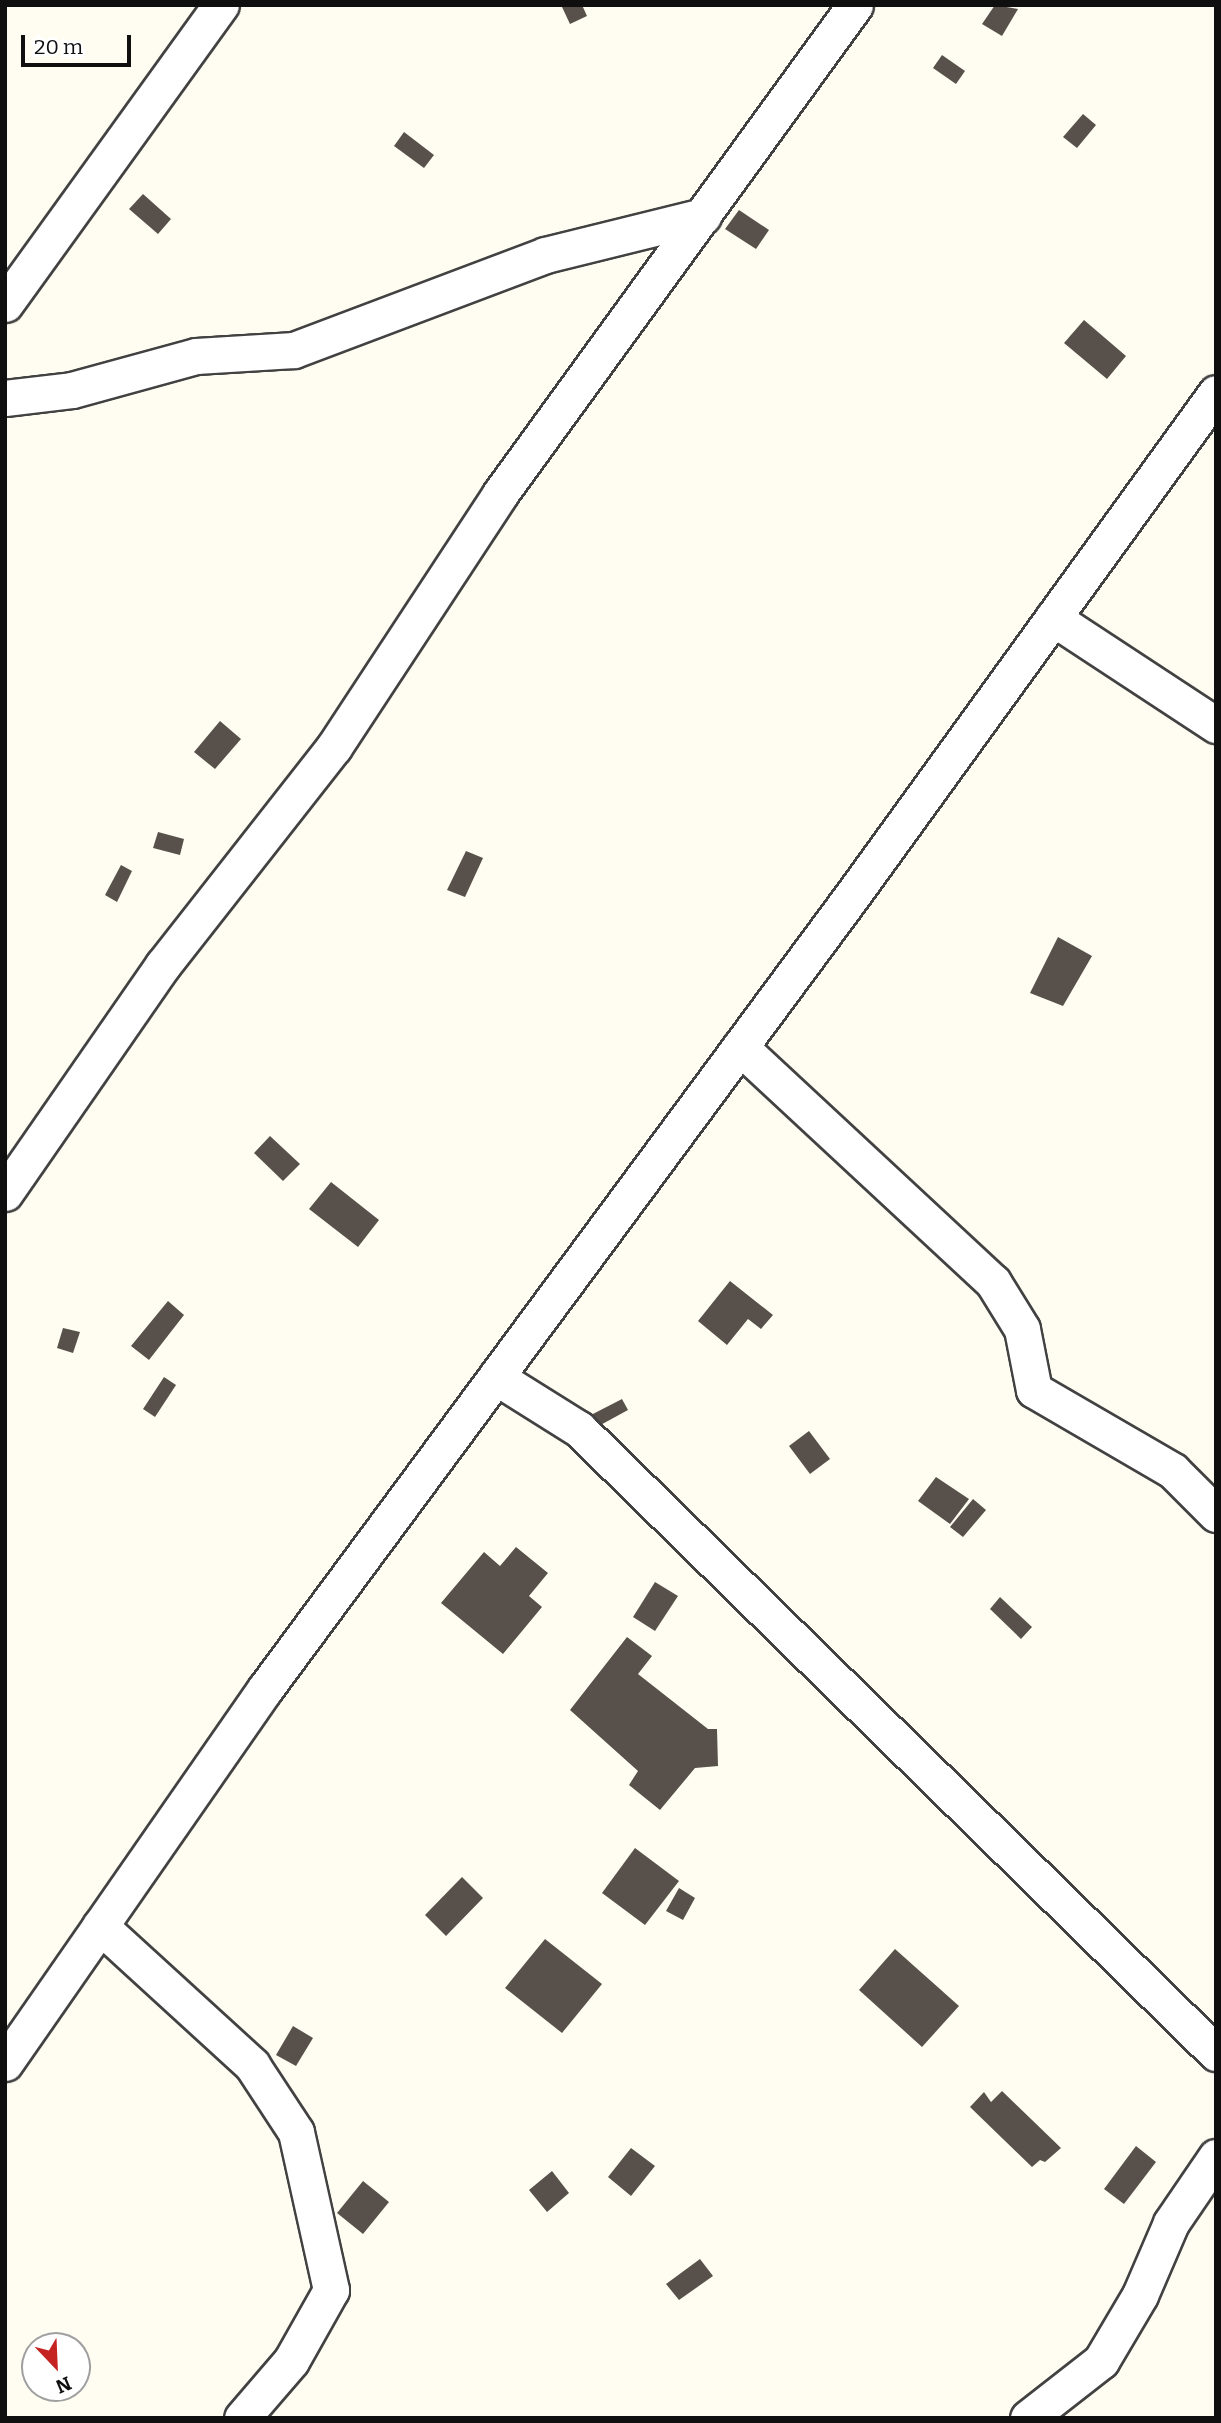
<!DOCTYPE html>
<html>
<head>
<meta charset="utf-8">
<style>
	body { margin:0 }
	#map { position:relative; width:1221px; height:2423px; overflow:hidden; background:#fffdf1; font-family:Bitter,serif }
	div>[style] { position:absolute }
	.building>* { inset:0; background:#58514b }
	.roads { filter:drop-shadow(2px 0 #424242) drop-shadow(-2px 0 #424242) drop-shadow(0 2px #424242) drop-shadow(0 -2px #424242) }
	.minor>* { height:35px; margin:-17.5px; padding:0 17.5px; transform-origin:17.5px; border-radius:17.5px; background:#fff }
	span { translate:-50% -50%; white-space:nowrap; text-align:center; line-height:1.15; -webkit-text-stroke:7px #fff; paint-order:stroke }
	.frame { position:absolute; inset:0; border:7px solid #0f0f0f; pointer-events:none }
	.north { position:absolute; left:21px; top:2332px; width:70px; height:70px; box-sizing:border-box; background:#fff; border:2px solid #9f9f9f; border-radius:50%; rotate:157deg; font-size:19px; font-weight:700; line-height:28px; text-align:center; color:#0f0f0f }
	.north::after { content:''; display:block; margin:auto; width:24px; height:32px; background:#c42322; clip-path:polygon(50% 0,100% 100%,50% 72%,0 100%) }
	.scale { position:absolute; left:21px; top:35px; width:110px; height:32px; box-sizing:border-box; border:4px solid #0f0f0f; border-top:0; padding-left:9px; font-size:21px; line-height:24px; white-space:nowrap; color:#0f0f0f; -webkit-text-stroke:5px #fff; paint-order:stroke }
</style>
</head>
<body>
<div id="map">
	<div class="building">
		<i style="clip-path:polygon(582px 5px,587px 16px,570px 24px,562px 7px)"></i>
		<i style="clip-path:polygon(995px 5px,1018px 9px,1002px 36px,982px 24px)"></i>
		<i style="clip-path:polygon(942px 55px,965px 71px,956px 84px,933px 68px)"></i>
		<i style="clip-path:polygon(1083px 114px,1096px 125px,1077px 148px,1063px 137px)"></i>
		<i style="clip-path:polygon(404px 132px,434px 155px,424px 168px,394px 146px)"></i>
		<i style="clip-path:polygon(143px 194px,171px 219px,158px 234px,129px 209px)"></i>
		<i style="clip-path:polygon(739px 210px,769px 230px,756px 249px,725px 229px)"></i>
		<i style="clip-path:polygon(1084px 320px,1126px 356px,1107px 379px,1064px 343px)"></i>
		<i style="clip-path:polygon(220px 721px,241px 739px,215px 769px,194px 752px)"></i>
		<i style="clip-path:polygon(158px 832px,184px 839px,180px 855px,153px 848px)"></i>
		<i style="clip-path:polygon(466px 851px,483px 858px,465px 897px,447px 890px)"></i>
		<i style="clip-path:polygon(121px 865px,132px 871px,117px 902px,105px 895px)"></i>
		<i style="clip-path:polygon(1058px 937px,1092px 956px,1063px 1006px,1030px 993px)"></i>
		<i style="clip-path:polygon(270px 1136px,300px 1164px,283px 1181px,254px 1153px)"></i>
		<i style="clip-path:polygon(331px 1182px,379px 1220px,358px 1247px,309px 1209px)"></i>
		<i style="clip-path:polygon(730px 1281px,773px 1315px,761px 1329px,748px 1319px,727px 1345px,698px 1321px)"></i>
		<i style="clip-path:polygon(168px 1301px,184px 1315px,149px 1360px,131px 1346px)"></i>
		<i style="clip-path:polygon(63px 1328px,80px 1332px,73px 1353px,57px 1348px)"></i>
		<i style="clip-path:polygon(164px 1377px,176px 1385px,155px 1417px,143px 1409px)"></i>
		<i style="clip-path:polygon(622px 1399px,628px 1410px,595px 1428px,589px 1416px)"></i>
		<i style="clip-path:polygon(809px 1431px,830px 1459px,810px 1474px,789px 1446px)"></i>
		<i style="clip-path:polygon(936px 1477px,969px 1499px,950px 1524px,918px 1501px)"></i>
		<i style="clip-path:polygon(973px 1499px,986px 1510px,963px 1537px,950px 1527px)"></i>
		<i style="clip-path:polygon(516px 1547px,548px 1573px,529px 1596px,542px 1607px,503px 1654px,441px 1603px,484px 1552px,500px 1566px)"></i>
		<i style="clip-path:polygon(655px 1582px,678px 1596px,655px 1631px,633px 1617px)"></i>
		<i style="clip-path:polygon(1000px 1597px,1032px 1627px,1021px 1639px,990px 1609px)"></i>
		<i style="clip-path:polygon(627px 1637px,652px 1656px,638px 1674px,708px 1729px,717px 1729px,718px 1766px,695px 1768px,660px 1810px,629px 1785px,638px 1771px,570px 1710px)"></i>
		<i style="clip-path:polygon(635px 1848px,679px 1881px,645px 1925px,602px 1893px)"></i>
		<i style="clip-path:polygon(462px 1877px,483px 1898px,446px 1936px,425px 1915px)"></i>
		<i style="clip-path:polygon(679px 1888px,695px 1898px,683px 1920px,666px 1911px)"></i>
		<i style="clip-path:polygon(545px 1939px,602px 1984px,562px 2033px,505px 1988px)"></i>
		<i style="clip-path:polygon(895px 1949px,959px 2006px,922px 2047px,859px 1990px)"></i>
		<i style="clip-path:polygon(293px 2026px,313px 2038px,296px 2066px,276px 2055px)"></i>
		<i style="clip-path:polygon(1002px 2091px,1061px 2148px,1045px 2162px,1040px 2160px,1032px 2167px,970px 2107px,984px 2092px,991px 2102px)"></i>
		<i style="clip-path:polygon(1136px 2146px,1156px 2162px,1124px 2204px,1104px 2189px)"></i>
		<i style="clip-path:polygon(631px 2148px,655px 2166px,631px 2196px,608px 2177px)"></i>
		<i style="clip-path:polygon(552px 2171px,569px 2193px,547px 2212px,529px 2190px)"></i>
		<i style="clip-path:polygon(363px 2181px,389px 2202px,363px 2234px,337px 2213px)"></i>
		<i style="clip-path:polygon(700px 2259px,713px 2276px,679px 2300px,666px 2284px)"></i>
	</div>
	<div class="roads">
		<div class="minor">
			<i style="left:5px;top:304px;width:369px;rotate:-54.2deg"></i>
			<i style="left:5px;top:398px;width:67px;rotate:-6.8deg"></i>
			<i style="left:72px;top:390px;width:129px;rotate:-15.3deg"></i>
			<i style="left:196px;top:356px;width:98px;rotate:-3.5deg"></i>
			<i style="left:294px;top:350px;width:268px;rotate:-20.7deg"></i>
			<i style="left:545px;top:255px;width:163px;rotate:-13.9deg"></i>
			<i style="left:1053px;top:618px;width:195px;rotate:33.3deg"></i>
			<i style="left:740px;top:1047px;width:345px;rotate:42.9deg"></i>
			<i style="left:993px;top:1282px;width:55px;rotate:58.3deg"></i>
			<i style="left:1022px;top:1329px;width:62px;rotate:78.9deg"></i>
			<i style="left:1034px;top:1390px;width:161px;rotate:30.2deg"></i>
			<i style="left:1173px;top:1471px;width:61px;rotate:45deg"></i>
			<i style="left:5px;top:1193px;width:277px;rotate:-55.3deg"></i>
			<i style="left:163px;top:965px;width:277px;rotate:-51.9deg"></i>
			<i style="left:334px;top:747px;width:303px;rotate:-56.7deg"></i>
			<i style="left:500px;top:494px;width:604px;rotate:-54.02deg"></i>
			<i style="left:496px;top:1377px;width:98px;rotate:32.1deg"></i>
			<i style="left:579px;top:1429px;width:892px;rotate:44.41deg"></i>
			<i style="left:100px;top:1926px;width:206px;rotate:42.4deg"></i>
			<i style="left:252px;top:2065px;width:80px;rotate:56.7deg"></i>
			<i style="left:296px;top:2132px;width:162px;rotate:77.5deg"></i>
			<i style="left:331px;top:2290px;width:81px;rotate:119.4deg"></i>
			<i style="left:291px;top:2361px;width:75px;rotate:130.7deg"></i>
			<i style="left:5px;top:2063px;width:455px;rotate:-55.2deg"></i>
			<i style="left:265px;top:1689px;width:990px;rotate:-53.5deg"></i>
			<i style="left:854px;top:893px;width:617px;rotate:-54.1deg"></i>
			<i style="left:1028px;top:2418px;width:93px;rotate:-38deg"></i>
			<i style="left:1101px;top:2361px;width:77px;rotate:-59.4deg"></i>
			<i style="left:1140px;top:2295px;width:78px;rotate:-66.7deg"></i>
			<i style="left:1171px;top:2223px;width:80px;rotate:-55.7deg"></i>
		</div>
	</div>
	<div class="frame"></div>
	<div class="north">N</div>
	<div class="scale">20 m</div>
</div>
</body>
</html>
